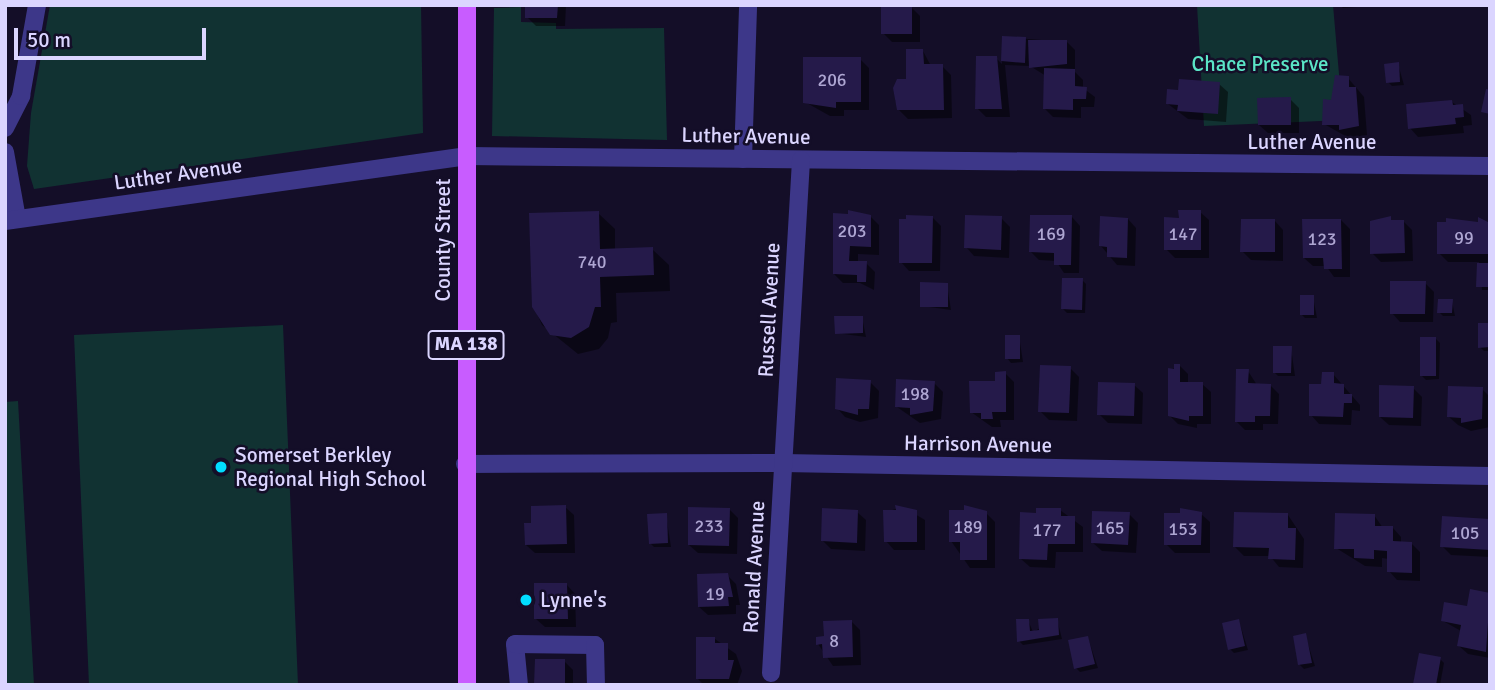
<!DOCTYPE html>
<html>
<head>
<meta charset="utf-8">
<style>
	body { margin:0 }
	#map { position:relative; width:1495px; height:690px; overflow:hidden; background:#140e28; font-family:Signika,sans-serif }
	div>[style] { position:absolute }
	.green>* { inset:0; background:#113232 }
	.shadow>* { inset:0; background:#0007 }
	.building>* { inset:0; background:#251a4a }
	.minor>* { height:18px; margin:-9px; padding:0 9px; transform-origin:9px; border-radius:9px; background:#3d3789 }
	.major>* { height:18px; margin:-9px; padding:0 9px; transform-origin:9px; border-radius:9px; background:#c85cff }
	.dots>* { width:19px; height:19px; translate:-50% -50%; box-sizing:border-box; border:4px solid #140e28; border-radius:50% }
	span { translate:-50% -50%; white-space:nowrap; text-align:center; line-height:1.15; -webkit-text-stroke:5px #140e28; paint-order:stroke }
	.number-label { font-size:18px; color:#aea6d2 }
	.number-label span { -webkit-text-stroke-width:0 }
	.shield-label span { padding:2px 5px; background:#140e28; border:2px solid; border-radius:5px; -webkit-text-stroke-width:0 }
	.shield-label { font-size:19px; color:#dbd5ff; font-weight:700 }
	.park-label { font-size:21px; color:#5be5c7 }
	.street-label { font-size:21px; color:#dbd5ff }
	.poi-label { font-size:21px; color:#dbd5ff }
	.left { translate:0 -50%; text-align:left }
	.frame { position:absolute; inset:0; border:7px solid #dbd5ff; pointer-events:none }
	.scale { position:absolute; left:14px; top:28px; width:192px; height:32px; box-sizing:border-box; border:4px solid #dbd5ff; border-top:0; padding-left:9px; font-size:21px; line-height:24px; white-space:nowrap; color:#dbd5ff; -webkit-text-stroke:5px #140e28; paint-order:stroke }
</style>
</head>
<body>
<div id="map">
	<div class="green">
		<i style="clip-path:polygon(50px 5px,421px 5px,423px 133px,34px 189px,27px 166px,31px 113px)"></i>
		<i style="clip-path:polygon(1197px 5px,1333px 5px,1343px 120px,1204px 126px)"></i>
		<i style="clip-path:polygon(521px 7px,521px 22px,556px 23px,556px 29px,664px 28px,667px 140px,492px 136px,494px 8px)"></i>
		<i style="clip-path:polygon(283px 325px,298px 685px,89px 685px,74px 335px)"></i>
		<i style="clip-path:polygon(18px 401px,34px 685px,5px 685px,5px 402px)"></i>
	</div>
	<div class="shadow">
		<i style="clip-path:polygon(527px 5px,566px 5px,565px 26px,536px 26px,527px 17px)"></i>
		<i style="clip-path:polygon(1340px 5px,1357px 5px,1357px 7px,1343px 8px)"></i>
		<i style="clip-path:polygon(911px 7px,920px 16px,920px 42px,892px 42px,883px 33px)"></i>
		<i style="clip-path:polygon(1003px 37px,1067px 42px,1075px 50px,1075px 72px,1083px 80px,1083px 88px,1095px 97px,1094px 107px,1081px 107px,1081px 118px,1053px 117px,1045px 109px,1046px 76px,1030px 66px,1005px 65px,1010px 117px,986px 117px,977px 108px,996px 58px,1002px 64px)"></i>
		<i style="clip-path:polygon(923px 51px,931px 66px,942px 66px,951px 75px,952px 118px,908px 119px,899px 110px,895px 100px,898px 81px,908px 80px)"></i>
		<i style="clip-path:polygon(860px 59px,869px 68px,869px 110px,844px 110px,844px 116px,830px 116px,805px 102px)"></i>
		<i style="clip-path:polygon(1398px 64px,1404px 85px,1392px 86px,1388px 82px)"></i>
		<i style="clip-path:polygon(1348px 78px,1364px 97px,1367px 135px,1349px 138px,1324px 124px)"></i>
		<i style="clip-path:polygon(1219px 84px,1228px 92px,1226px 122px,1188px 119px,1168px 104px,1180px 92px)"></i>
		<i style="clip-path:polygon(1290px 99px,1299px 108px,1299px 133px,1268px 133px,1259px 125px)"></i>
		<i style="clip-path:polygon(1452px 102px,1471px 115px,1472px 125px,1463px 126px,1464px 133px,1418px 137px,1410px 128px)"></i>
		<i style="clip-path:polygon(1200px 212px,1209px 220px,1209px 258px,1175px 258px,1166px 249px,1180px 219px)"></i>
		<i style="clip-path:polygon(598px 213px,615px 229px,615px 250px,652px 249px,669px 265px,670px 291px,616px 293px,617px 322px,611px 323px,608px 338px,599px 349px,578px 354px,542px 325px,534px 307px)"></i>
		<i style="clip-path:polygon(850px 216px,870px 216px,879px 225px,879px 255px,858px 254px,858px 263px,866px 263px,875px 272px,874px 290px,860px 283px,843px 283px,834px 274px)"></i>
		<i style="clip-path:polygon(932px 217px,941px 226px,940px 271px,909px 271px,901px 262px)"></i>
		<i style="clip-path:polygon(1072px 217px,1080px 226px,1079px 273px,1064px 273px,1056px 261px,1039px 260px,1031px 252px)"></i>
		<i style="clip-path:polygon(1001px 218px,1010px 227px,1009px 258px,974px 256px,966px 247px)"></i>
		<i style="clip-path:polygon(1128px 219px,1136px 228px,1135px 266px,1117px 265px,1101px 246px)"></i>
		<i style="clip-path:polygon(1384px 219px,1404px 222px,1412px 230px,1413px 261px,1381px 262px,1372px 253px)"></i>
		<i style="clip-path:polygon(1341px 220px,1350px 229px,1350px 277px,1334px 277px,1326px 266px,1313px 266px,1304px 258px)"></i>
		<i style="clip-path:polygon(1275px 221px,1283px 230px,1283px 261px,1251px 260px,1242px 251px)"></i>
		<i style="clip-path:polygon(1490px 224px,1490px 290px,1482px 290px,1479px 262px,1448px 262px,1439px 253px)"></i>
		<i style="clip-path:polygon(1082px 280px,1086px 284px,1085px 313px,1067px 313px,1063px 309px)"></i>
		<i style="clip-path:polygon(1425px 283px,1434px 292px,1433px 322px,1400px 322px,1392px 313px)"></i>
		<i style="clip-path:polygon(947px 285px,951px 310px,922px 306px)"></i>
		<i style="clip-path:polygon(1313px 297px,1317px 318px,1305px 318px,1301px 314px)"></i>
		<i style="clip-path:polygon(1452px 301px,1455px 316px,1443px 316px,1439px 312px)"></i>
		<i style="clip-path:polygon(862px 317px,866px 337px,836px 333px)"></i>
		<i style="clip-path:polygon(1490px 324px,1490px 351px,1484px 351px,1480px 347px)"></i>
		<i style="clip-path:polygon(1019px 336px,1023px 362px,1011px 363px,1007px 358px)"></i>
		<i style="clip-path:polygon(1436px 339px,1440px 343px,1439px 379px,1426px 380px,1422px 376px)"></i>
		<i style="clip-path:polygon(1291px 348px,1295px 376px,1278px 376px,1274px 372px)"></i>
		<i style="clip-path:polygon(1180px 366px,1188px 374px,1188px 384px,1202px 384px,1211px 392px,1211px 424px,1197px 424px,1197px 428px,1178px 424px,1169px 415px,1170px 370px)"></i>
		<i style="clip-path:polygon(1070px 368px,1079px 377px,1077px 421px,1049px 420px,1040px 411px)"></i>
		<i style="clip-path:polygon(1248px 371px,1257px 385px,1270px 385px,1279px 394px,1278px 424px,1263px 424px,1263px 430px,1245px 430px,1236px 421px)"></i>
		<i style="clip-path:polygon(1005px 373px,1014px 382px,1014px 420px,1000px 420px,1001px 427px,992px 427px,971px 412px)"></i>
		<i style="clip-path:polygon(1333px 374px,1360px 405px,1360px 411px,1352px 410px,1351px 425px,1319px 424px,1311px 415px)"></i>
		<i style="clip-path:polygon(870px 382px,879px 391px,878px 418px,860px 422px,845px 417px,837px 408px)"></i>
		<i style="clip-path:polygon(934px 383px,943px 392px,941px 419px,920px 423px,897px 407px)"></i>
		<i style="clip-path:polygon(1134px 385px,1143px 393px,1142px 424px,1108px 423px,1099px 414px)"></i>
		<i style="clip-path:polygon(1413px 388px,1422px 397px,1421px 426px,1389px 425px,1380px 417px)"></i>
		<i style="clip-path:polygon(1482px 389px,1490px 397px,1490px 427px,1471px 431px,1458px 425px,1449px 417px)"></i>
		<i style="clip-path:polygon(565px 507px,574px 515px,575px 553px,535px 553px,526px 545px,533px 525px)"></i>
		<i style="clip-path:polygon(903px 507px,925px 520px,925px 550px,894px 550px,886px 541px,885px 512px)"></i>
		<i style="clip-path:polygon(729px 509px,738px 518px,737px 554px,698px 553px,689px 545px)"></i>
		<i style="clip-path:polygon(1182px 509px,1201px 514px,1210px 522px,1210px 553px,1175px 553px,1166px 544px)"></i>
		<i style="clip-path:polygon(1060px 510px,1083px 527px,1083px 552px,1056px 552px,1055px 568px,1030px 567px,1021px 559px,1038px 515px)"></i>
		<i style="clip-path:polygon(857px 512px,866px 520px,865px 551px,831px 549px,822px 540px)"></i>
		<i style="clip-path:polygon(986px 513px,995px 522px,995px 568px,970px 568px,951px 541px)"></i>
		<i style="clip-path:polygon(1129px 514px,1138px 523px,1136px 553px,1102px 551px,1093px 543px)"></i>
		<i style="clip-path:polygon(666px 515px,671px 547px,654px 547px,650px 543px)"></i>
		<i style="clip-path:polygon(1288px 515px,1304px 539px,1303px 568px,1279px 567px,1270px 556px,1244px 556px,1235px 547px)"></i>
		<i style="clip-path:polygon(1374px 515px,1383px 528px,1393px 528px,1401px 537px,1401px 543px,1411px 543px,1420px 552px,1420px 581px,1397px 580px,1389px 571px,1389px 559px,1382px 558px,1382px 567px,1365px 566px,1336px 548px)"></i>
		<i style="clip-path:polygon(1490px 520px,1490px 557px,1451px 555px,1442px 546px)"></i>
		<i style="clip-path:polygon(727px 575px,736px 584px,740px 605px,736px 605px,736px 614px,708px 615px,699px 607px)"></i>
		<i style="clip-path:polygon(567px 585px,575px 594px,576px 627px,545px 627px,536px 619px)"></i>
		<i style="clip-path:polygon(1490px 595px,1490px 658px,1468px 654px,1459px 646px,1461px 631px,1443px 621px)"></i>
		<i style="clip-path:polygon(1057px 619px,1062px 639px,1023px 645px,1019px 641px,1028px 620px,1033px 632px)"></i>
		<i style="clip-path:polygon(851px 621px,860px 630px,861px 665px,833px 666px,818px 644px)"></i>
		<i style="clip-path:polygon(1239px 621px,1248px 650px,1234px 653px,1230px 649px)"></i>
		<i style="clip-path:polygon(1305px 635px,1315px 666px,1304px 669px,1300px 665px)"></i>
		<i style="clip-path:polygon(1088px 638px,1098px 668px,1080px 672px,1076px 668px)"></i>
		<i style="clip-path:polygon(715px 639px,736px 654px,742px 671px,737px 685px,704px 685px,698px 679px)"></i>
		<i style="clip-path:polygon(1440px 659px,1444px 663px,1440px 685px,1417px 685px)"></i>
		<i style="clip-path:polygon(564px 661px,573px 670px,573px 685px,535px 685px)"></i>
	</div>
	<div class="building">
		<i style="clip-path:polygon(525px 5px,558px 5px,557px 18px,525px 18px)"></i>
		<i style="clip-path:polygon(881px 6px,912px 6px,912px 34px,881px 34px)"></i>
		<i style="clip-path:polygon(1002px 36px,1026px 37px,1025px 63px,1001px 61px)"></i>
		<i style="clip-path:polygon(1028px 40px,1067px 40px,1067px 64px,1029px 68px)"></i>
		<i style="clip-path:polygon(906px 49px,923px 49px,924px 64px,943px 64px,944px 110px,897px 110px,893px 88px,897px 79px,906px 79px)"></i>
		<i style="clip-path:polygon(976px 56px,997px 56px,1002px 109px,975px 109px)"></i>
		<i style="clip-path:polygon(803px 57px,861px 57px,861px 102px,836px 102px,836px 108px,803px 103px)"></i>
		<i style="clip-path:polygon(1399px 62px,1400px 82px,1386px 83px,1384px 64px)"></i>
		<i style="clip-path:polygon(1044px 68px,1075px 69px,1075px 86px,1087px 87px,1086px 99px,1073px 99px,1073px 110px,1043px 109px)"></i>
		<i style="clip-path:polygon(1335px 75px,1349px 76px,1349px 87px,1356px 87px,1359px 126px,1339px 130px,1339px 125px,1322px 125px,1323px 99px,1331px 100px)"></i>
		<i style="clip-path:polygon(1179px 79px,1220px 82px,1218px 114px,1177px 111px,1178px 105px,1166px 104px,1167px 89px,1178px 90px)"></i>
		<i style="clip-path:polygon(1486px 89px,1490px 90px,1490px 114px,1481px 112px)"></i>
		<i style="clip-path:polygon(1291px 97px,1291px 125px,1258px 125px,1257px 98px)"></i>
		<i style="clip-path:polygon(1452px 100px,1453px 105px,1463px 104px,1464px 117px,1455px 118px,1456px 124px,1408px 129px,1406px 104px)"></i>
		<i style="clip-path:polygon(848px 210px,871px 215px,871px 247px,850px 246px,849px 261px,867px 261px,866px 282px,857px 282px,857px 275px,833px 274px,833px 213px,848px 214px)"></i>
		<i style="clip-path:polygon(1178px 210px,1201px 210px,1201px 250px,1164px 250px,1164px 217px,1179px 218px)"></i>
		<i style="clip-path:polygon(599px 211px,600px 249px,653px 247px,654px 275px,600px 277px,601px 307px,595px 307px,589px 327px,571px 338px,550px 335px,532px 307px,529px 213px)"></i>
		<i style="clip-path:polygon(906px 215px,933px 216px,932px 263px,899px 263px,899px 219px,906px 219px)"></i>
		<i style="clip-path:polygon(965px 215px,1002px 216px,1001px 250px,964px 248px)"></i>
		<i style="clip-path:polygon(1030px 215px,1072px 215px,1071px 265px,1054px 265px,1054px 253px,1029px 252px)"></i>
		<i style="clip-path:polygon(1100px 216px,1128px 218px,1127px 258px,1107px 257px,1107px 247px,1099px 246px)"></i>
		<i style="clip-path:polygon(1391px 216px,1391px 220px,1404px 220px,1405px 253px,1370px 254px,1370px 221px)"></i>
		<i style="clip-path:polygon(1478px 217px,1490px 223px,1490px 254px,1437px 254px,1437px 222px,1446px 222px,1446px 218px,1478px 222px)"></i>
		<i style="clip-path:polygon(1241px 219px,1275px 219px,1275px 252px,1240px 252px)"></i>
		<i style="clip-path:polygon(1302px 219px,1341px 219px,1342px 269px,1324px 269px,1323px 258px,1303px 258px)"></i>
		<i style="clip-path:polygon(1477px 263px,1490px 263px,1490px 287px,1476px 287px)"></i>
		<i style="clip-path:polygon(1062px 278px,1083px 278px,1082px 310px,1061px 309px)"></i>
		<i style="clip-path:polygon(1390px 281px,1426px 281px,1425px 314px,1390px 314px)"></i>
		<i style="clip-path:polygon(920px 282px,948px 283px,948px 307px,920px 307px)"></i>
		<i style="clip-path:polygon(1300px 295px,1314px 295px,1314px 315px,1300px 315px)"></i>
		<i style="clip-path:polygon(1438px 299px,1453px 299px,1452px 313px,1437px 313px)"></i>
		<i style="clip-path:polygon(834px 316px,863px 316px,863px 333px,835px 334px)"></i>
		<i style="clip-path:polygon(1478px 323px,1490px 323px,1490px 347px,1478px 348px)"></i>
		<i style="clip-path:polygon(1005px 335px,1020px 335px,1020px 359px,1005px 359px)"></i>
		<i style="clip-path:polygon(1420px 337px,1436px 337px,1436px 376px,1420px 376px)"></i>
		<i style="clip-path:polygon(1273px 346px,1292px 346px,1291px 373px,1273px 373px)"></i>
		<i style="clip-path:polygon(1174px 364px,1180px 364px,1180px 382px,1203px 382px,1203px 416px,1189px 416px,1189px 421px,1168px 416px,1168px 368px,1174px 369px)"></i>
		<i style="clip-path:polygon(1040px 365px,1071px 366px,1069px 413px,1038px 412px)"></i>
		<i style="clip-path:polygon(1236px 369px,1249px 369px,1248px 383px,1271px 384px,1270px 416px,1255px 416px,1255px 422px,1235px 422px)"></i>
		<i style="clip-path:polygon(1006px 371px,1006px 412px,992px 412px,993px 419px,981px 419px,981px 413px,970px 413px,969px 381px,995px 381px,995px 372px)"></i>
		<i style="clip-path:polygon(1322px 372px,1334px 372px,1334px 383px,1344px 384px,1344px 394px,1352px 394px,1352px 403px,1344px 403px,1343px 417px,1309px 416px,1309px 384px,1321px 384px)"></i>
		<i style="clip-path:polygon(836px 378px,871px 380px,869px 409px,858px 409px,858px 415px,835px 409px)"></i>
		<i style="clip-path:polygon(896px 379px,935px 381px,933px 411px,910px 415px,910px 408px,895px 407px)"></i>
		<i style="clip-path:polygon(1098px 382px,1135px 383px,1134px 416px,1097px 415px)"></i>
		<i style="clip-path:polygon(1379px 385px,1414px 386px,1413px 418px,1379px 417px)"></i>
		<i style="clip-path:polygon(1448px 386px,1483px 387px,1482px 419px,1461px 423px,1461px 418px,1447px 417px)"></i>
		<i style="clip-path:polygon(566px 505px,567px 544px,525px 545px,524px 523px,531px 523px,531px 506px)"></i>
		<i style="clip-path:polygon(895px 505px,917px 510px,917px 542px,884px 542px,883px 510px,896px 510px)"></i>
		<i style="clip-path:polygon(964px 505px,987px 511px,987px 560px,960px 560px,960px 542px,949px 542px,949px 510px,964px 510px)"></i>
		<i style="clip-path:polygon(688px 507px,730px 508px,729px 546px,688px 545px)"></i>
		<i style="clip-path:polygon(822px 508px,858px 510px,857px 543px,821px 541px)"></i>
		<i style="clip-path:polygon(1036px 508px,1061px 508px,1061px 516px,1075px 516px,1075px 544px,1048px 544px,1047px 560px,1019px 559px,1020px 512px,1036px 513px)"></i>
		<i style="clip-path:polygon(1180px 508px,1202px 512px,1201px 545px,1164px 545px,1164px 513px,1180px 513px)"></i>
		<i style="clip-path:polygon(1092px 511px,1130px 512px,1128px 545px,1091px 543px)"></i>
		<i style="clip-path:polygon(1234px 512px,1288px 513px,1288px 528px,1296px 528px,1295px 560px,1268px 559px,1269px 548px,1233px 547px)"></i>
		<i style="clip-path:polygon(667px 513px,668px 543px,649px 544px,647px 514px)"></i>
		<i style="clip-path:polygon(1335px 513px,1375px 514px,1375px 526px,1393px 526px,1393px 541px,1412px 542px,1412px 573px,1387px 572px,1387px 551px,1374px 550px,1374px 559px,1354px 558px,1354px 549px,1334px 549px)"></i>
		<i style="clip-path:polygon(1442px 516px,1490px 519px,1490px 550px,1440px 547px)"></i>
		<i style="clip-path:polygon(728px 573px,733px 597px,728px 597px,729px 606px,698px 607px,697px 574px)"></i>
		<i style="clip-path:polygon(534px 583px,567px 583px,568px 619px,534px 619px)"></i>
		<i style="clip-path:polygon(1470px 589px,1490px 593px,1486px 652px,1457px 646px,1461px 625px,1441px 621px,1444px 602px,1467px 606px)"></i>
		<i style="clip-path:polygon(1058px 618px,1059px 635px,1017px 642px,1016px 619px,1029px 619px,1030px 631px,1039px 630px,1038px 619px)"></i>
		<i style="clip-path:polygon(1239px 619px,1245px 646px,1228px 650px,1222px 623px)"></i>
		<i style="clip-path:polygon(852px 620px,853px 657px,823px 658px,822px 644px,816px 645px,816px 637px,824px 636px,823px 621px)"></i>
		<i style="clip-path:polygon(1306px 633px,1312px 663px,1298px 665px,1293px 636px)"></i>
		<i style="clip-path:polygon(1088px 636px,1095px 664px,1074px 669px,1068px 640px)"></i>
		<i style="clip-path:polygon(696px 637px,715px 637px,715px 643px,728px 643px,728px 660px,734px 660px,729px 679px,696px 679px)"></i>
		<i style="clip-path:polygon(1419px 653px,1441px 657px,1436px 685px,1413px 684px)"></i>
		<i style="clip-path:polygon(535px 659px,565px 659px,565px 685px,534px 685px)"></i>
	</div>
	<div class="minor">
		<i style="left:5px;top:128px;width:36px;rotate:-63deg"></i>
		<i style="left:21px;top:96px;width:92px;rotate:-80deg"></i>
		<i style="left:5px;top:152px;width:68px;rotate:79.8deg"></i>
		<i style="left:743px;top:159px;width:154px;rotate:-88.1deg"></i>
		<i style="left:5px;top:221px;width:467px;rotate:-8deg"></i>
		<i style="left:467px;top:156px;width:1023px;rotate:0.56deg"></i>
		<i style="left:465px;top:464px;width:318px;rotate:-0.2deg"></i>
		<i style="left:783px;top:463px;width:707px;rotate:1.05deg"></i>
		<i style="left:771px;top:673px;width:514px;rotate:-86.65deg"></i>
		<i style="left:519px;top:685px;width:41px;rotate:-95.6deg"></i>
		<i style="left:515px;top:644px;width:80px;rotate:0.7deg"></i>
		<i style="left:595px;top:645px;width:40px;rotate:88.6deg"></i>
	</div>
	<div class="major">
		<i style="left:467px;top:685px;width:680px;rotate:-90deg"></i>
	</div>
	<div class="dots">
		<i style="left:221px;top:467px;background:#01ddff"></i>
		<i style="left:526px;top:600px;background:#01ddff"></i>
	</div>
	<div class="number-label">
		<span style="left:832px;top:80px">206</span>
		<span style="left:852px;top:231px">203</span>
		<span style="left:1051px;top:234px">169</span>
		<span style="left:1183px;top:234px">147</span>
		<span style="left:1464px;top:238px">99</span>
		<span style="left:1322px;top:239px">123</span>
		<span style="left:592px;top:262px">740</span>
		<span style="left:915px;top:394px">198</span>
		<span style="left:709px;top:526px">233</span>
		<span style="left:968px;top:527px">189</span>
		<span style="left:1110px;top:528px">165</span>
		<span style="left:1183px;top:529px">153</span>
		<span style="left:1047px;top:530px">177</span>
		<span style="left:1465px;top:533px">105</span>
		<span style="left:715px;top:594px">19</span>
		<span style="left:834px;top:641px">8</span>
	</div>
	<div class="shield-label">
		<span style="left:466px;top:345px">MA 138</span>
	</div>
	<div class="park-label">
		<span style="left:1260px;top:64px">Chace Preserve</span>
	</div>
	<div class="street-label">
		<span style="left:746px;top:136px;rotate:1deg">Luther Avenue</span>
		<span style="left:1312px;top:142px">Luther Avenue</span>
		<span style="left:178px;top:174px;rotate:-8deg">Luther Avenue</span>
		<span style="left:443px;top:240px;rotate:-90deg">County Street</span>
		<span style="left:769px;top:310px;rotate:-87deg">Russell Avenue</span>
		<span style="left:978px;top:444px;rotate:1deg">Harrison Avenue</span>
		<span style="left:754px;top:567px;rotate:-87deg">Ronald Avenue</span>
	</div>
	<div class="poi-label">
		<span class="left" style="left:235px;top:467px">Somerset Berkley<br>Regional High School</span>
		<span class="left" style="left:540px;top:600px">Lynne's</span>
	</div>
	<div class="frame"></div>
	<div class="scale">50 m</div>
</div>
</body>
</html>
